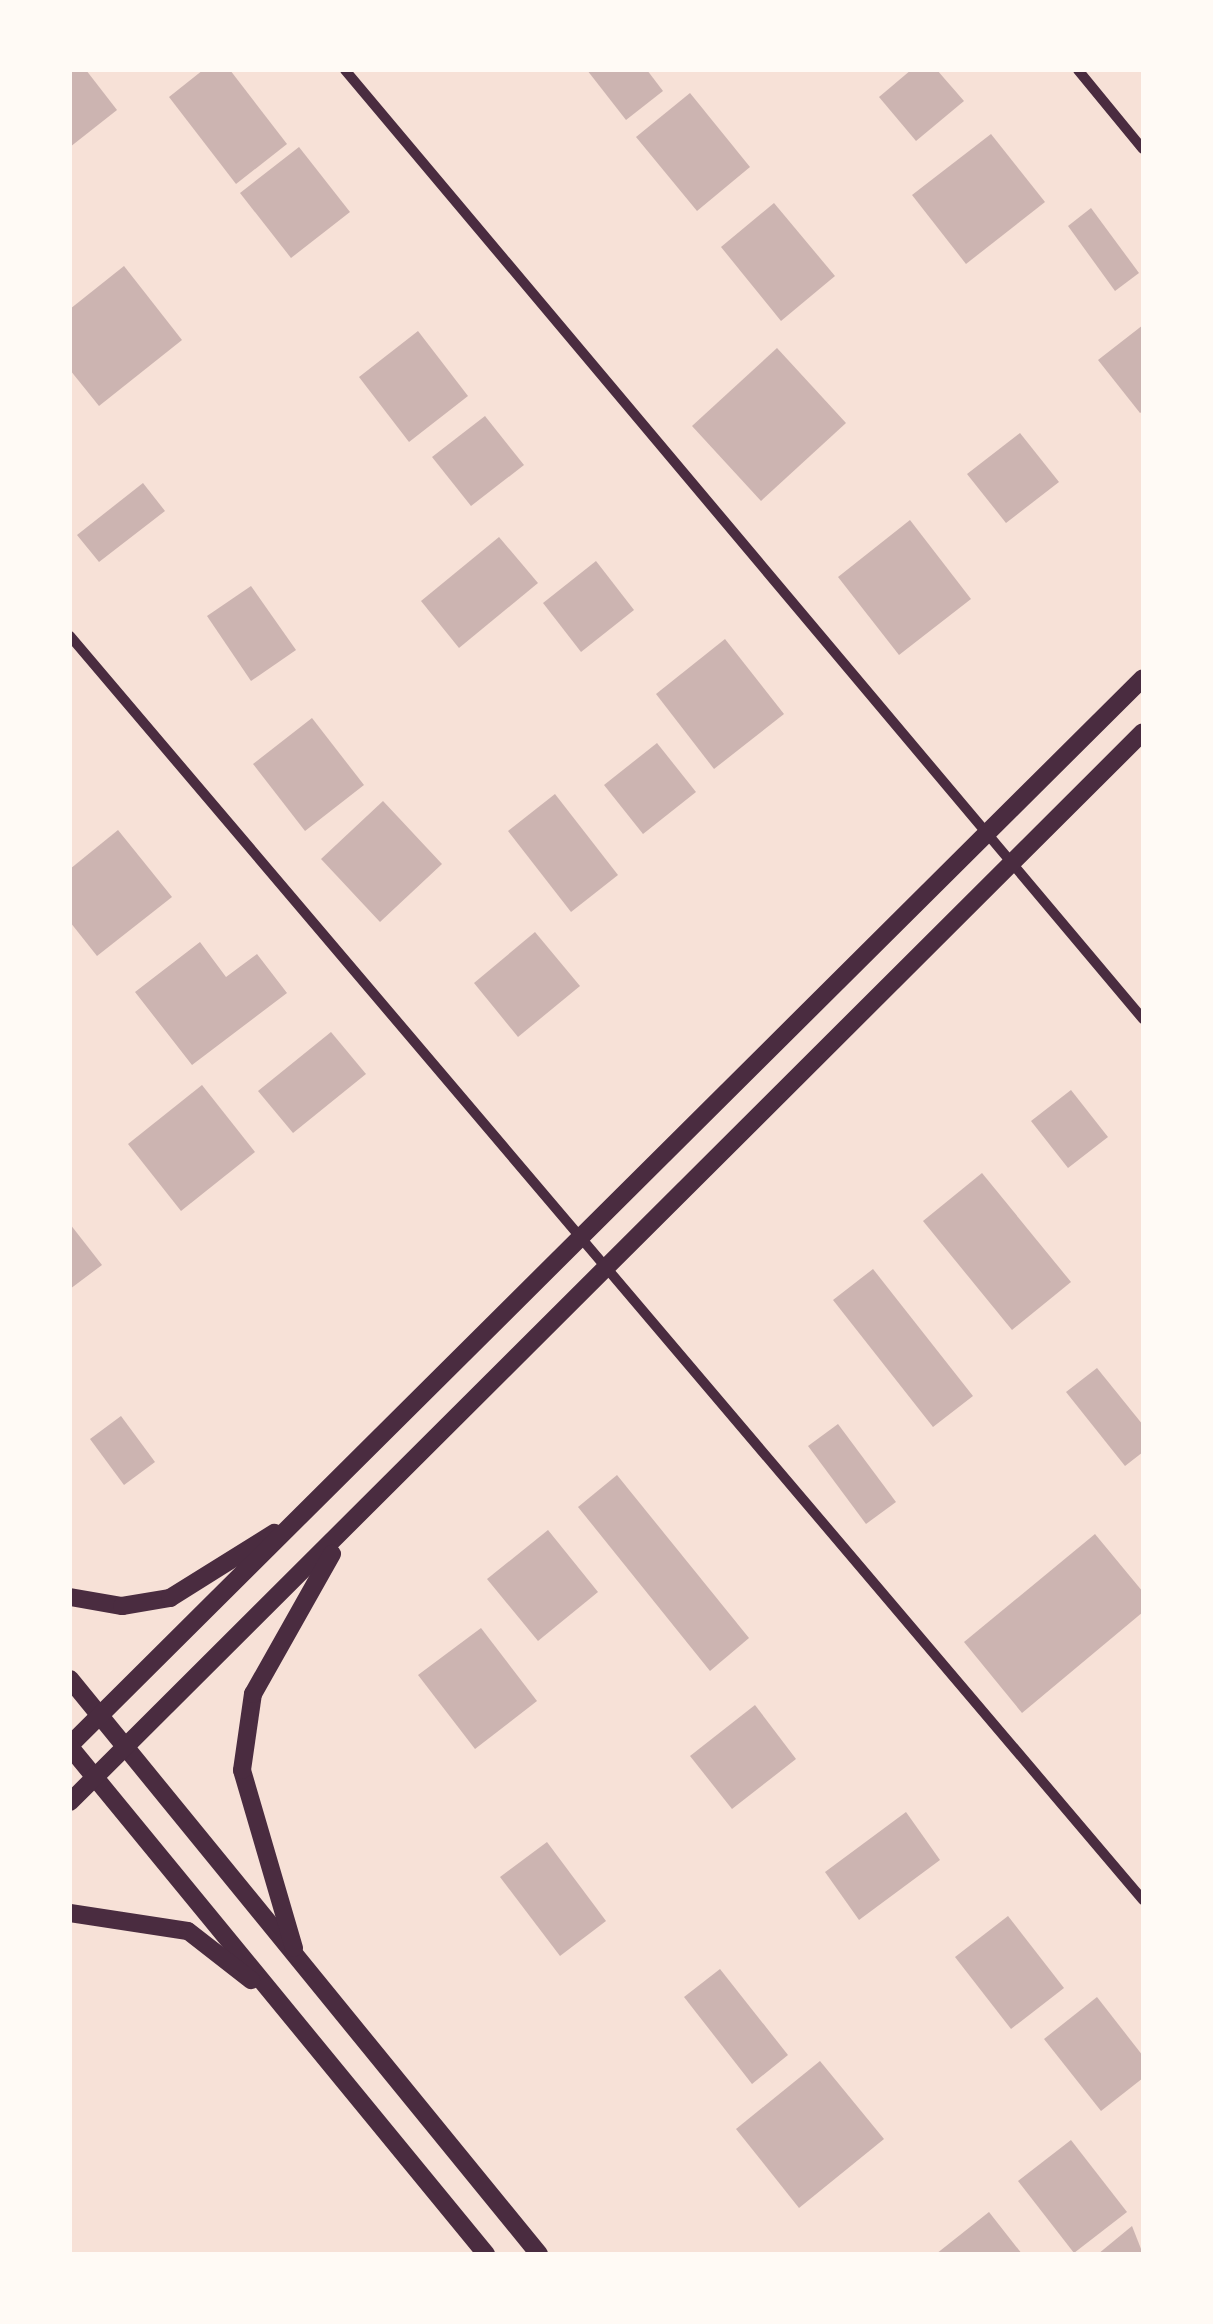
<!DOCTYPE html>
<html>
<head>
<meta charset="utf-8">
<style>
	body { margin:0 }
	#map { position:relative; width:1213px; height:2324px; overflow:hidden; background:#f7e1d7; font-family:"PT Sans",sans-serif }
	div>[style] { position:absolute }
	.building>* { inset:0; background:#ccb4b1 }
	.minor>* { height:10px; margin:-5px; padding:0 5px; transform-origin:5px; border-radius:5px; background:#4a2c40 }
	.tertiary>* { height:18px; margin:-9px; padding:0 9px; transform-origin:9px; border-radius:9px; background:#4a2c40 }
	span { translate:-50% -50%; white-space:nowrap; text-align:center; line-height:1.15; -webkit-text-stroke:8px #fffaf5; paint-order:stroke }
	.frame { position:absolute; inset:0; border:72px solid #fffaf5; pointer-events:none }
</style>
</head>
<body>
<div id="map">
	<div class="building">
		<i style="clip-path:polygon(70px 70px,86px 70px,117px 110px,70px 147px)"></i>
		<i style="clip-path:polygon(203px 70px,230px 70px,287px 144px,236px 184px,169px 97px)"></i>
		<i style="clip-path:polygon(587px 70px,647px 70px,663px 91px,626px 120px)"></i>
		<i style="clip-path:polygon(911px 70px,937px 70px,964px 101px,916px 141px,879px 97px)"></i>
		<i style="clip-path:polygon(690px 93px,750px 167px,697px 211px,636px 137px)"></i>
		<i style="clip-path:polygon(991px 134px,1045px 202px,966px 264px,912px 195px)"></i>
		<i style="clip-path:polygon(299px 147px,350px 212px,291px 258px,240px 193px)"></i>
		<i style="clip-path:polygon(774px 203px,835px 276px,781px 321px,721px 247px)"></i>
		<i style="clip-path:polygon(1091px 208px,1139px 273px,1115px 291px,1068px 226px)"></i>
		<i style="clip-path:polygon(124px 266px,182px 340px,99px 406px,70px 370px,70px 309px)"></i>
		<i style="clip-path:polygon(1143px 325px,1143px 411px,1140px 413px,1098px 360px)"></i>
		<i style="clip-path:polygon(418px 331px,468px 396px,409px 442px,359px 377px)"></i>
		<i style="clip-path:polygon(777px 348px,846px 423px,761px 501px,692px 426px)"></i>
		<i style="clip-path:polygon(485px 416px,524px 465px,471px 506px,432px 457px)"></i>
		<i style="clip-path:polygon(1020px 433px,1059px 482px,1006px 523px,967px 474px)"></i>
		<i style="clip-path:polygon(143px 483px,165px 511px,99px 562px,77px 535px)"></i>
		<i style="clip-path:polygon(910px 520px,971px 599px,899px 655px,838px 577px)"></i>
		<i style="clip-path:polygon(499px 537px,538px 583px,459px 648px,421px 601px)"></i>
		<i style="clip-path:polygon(596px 561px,634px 610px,581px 652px,543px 603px)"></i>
		<i style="clip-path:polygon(251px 586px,296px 650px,251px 681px,207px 616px)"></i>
		<i style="clip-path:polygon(725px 639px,784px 714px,714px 769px,656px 694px)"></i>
		<i style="clip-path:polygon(312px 718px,364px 785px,305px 831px,253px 764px)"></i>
		<i style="clip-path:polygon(657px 743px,696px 792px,643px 834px,604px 785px)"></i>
		<i style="clip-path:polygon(555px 794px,618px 875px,571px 912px,508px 831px)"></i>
		<i style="clip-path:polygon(383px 801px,442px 864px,380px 922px,321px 859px)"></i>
		<i style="clip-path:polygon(118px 830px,172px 897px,97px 956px,70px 922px,70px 869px)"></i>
		<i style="clip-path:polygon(535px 932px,580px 986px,518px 1037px,474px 983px)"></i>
		<i style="clip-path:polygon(200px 942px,226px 977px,257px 954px,287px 993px,192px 1065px,135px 992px)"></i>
		<i style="clip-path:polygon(331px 1032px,366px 1074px,293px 1133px,258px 1091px)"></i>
		<i style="clip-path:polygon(202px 1085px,255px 1152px,181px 1211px,128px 1144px)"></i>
		<i style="clip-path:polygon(1071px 1090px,1108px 1137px,1068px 1168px,1031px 1121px)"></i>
		<i style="clip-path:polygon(982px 1173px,1071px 1282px,1012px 1330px,923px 1221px)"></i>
		<i style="clip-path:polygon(70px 1224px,102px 1265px,70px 1289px)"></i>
		<i style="clip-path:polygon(873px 1269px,973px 1396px,933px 1427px,833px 1300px)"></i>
		<i style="clip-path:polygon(1097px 1368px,1143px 1425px,1143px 1452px,1125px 1466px,1066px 1392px)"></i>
		<i style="clip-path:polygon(121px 1416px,155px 1462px,124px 1485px,90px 1439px)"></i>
		<i style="clip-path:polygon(838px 1424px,896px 1502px,866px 1524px,808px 1446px)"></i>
		<i style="clip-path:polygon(617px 1475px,749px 1638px,710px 1671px,578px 1507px)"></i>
		<i style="clip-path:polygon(548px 1530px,598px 1592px,538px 1641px,487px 1579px)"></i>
		<i style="clip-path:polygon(1095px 1534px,1143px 1592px,1143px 1612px,1022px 1713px,964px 1642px)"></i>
		<i style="clip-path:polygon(481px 1628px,537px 1701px,475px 1749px,418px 1675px)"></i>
		<i style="clip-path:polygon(755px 1705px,796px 1759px,732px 1809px,690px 1756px)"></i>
		<i style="clip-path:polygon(906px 1812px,940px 1860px,859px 1920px,825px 1872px)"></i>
		<i style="clip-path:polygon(547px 1842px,606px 1921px,560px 1956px,500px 1877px)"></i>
		<i style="clip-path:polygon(1008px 1916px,1064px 1988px,1011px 2029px,955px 1957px)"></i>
		<i style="clip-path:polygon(720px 1969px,788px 2055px,752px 2084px,684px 1997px)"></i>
		<i style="clip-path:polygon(1097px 1997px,1143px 2056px,1143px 2078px,1101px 2111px,1044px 2039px)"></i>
		<i style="clip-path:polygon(820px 2061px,884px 2139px,799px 2208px,736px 2129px)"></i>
		<i style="clip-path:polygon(1071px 2140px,1127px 2212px,1074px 2253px,1018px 2181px)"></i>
		<i style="clip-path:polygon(989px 2212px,1022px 2254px,936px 2254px)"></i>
		<i style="clip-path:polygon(1132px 2226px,1143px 2254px,1098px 2254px)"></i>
	</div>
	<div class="minor">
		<i style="left:345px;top:70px;width:1240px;rotate:49.94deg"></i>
		<i style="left:1078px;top:70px;width:102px;rotate:50.6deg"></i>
		<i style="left:70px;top:636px;width:1658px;rotate:49.67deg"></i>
	</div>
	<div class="tertiary">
		<i style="left:70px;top:1597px;width:53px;rotate:9.8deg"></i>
		<i style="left:122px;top:1606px;width:49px;rotate:-9.5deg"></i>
		<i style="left:170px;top:1598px;width:123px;rotate:-32deg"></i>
		<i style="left:70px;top:1679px;width:742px;rotate:50.8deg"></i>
		<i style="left:70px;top:1745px;width:1513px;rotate:-44.84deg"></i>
		<i style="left:70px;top:1747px;width:656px;rotate:50.63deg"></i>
		<i style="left:70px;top:1802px;width:1515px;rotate:-44.92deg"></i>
		<i style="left:70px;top:1913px;width:119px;rotate:8.7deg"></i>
		<i style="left:188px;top:1931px;width:80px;rotate:37.9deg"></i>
		<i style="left:294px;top:1948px;width:185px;rotate:-106.3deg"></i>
		<i style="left:242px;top:1770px;width:77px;rotate:-81.8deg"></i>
		<i style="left:253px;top:1694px;width:161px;rotate:-60.6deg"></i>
	</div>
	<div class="frame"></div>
</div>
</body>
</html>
